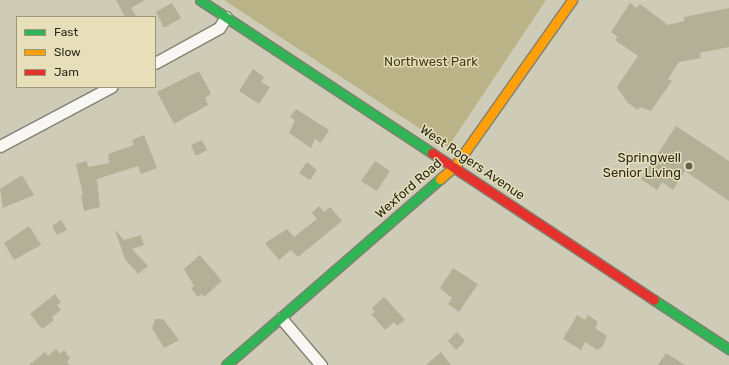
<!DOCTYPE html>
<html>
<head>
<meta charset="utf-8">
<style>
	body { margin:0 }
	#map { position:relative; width:729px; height:365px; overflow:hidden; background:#cecbb6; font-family:Rubik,sans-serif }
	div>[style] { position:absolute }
	.green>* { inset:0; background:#bbb388 }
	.building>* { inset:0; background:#b4b098 }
	.roads { filter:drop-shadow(1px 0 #838071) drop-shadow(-1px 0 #838071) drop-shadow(0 1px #838071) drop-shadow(0 -1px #838071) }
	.street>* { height:11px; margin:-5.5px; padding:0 5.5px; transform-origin:5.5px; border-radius:5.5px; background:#f8f7f4 }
	.fast>* { height:9px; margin:-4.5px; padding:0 4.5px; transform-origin:4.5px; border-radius:4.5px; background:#30b455 }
	.slow>* { height:9px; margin:-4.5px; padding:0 4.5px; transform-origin:4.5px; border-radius:4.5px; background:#ff9f0a }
	.jam>* { height:9px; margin:-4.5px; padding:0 4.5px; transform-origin:4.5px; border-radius:4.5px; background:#e5322d }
	.dots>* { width:11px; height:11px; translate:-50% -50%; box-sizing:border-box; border:2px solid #e6dfb9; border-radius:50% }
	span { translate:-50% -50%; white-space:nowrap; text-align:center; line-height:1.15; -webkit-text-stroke:3px #e6dfb9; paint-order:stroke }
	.park-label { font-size:13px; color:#423c1b }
	.poi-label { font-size:13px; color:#2c2a1b }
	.right { translate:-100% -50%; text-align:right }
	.street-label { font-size:13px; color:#2c2a1b }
	.legend { position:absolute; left:16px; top:16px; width:140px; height:72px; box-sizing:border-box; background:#e6dfb9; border:1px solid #9c977a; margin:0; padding:5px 7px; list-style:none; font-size:12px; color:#2c2a1b }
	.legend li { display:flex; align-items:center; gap:8px; height:20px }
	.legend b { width:20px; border:1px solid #9c977a }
</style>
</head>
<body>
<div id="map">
	<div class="green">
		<i style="clip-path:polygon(224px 0,546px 0,448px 147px)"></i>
	</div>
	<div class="building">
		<i style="clip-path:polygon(116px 0,145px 0,131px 8px,137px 17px,125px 17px)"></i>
		<i style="clip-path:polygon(172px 3px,181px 18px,164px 28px,156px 12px)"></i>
		<i style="clip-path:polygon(630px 3px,637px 8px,640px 4px,668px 25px,684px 21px,684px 17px,729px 8px,729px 47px,700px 53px,701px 58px,679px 62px,668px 79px,672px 81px,651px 111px,640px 107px,638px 110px,627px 102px,617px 87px,638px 56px,615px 40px,618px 37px,611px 32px)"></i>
		<i style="clip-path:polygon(253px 69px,264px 77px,261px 82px,270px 87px,259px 104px,239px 91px)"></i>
		<i style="clip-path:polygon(199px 71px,211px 94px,205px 98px,208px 105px,174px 124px,157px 92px)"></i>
		<i style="clip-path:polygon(296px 109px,329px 130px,321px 143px,315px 139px,311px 148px,289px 133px,295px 120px,290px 117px)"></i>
		<i style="clip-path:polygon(676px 126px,729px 161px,729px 201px,685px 171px,673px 190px,662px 182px,657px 190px,641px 179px)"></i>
		<i style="clip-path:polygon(144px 135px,157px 168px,141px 174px,138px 166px,97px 179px,100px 207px,84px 211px,81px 195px,83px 195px,76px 164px,87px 161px,88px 167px,109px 163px,108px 154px,134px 145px,132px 140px)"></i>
		<i style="clip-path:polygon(202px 140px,207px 150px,196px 156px,191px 145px)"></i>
		<i style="clip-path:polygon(375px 161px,390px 171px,377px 191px,361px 181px)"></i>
		<i style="clip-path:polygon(307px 162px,317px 170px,310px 180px,299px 173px)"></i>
		<i style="clip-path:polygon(22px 175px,34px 195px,3px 208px,0 189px)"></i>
		<i style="clip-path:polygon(319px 206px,324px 212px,330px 207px,342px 221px,298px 257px,291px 250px,279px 260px,265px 243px,287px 229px,294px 237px,317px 219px,312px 213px)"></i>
		<i style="clip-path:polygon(61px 220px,67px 230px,57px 235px,52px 226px)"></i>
		<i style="clip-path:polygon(29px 226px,41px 245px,14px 260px,4px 243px)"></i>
		<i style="clip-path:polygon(115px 230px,124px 240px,141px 235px,144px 245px,132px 249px,148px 266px,138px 274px,125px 259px)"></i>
		<i style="clip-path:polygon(200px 255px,222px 281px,204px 297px,202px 294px,198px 297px,191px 288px,194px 286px,184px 269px)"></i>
		<i style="clip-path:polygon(453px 268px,478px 284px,459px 312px,448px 304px,452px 298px,440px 288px)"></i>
		<i style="clip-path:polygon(55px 294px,61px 302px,57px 305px,61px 310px,52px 317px,54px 320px,42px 329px,30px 314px)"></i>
		<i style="clip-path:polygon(384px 297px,405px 320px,397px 326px,394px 322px,385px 330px,371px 314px,375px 312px,372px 308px)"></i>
		<i style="clip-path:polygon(577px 315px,585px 320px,588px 315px,598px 322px,595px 328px,607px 336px,602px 347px,597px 350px,585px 342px,581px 350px,563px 339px)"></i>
		<i style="clip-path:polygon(155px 319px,163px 319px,179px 340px,164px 348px,152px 328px)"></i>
		<i style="clip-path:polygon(457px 332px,465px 341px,456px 350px,448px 341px)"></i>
		<i style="clip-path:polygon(56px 349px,60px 354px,64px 350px,70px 358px,67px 362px,70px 365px,29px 365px,45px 352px,48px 356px)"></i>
		<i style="clip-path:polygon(441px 352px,451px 365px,426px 365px)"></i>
		<i style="clip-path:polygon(666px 353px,685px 365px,658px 365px)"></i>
	</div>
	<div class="roads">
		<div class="street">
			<i style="left:155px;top:63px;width:73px;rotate:-28.7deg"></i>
			<i style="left:219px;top:28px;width:13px;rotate:-58deg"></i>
			<i style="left:0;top:146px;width:126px;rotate:-28deg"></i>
			<i style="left:281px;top:318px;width:62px;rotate:49.6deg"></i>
		</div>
		<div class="fast">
			<i style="left:200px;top:0;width:278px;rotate:33.4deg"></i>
			<i style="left:654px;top:300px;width:90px;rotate:33.2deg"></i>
			<i style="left:226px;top:365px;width:284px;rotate:-41deg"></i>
		</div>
		<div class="slow">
			<i style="left:440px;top:179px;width:20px;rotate:-41deg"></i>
			<i style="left:455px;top:166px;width:203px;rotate:-54.8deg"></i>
		</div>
		<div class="jam">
			<i style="left:432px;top:153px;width:266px;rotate:33.5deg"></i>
		</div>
	</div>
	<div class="dots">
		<i style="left:689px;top:166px;background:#656251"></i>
	</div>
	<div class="park-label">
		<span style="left:431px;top:62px">Northwest Park</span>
	</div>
	<div class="poi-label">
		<span class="right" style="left:681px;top:166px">Springwell<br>Senior Living</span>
	</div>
	<div class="street-label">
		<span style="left:472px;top:163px;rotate:34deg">West Rogers Avenue</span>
		<span style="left:409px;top:189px;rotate:-41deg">Wexford Road</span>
	</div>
	<ul class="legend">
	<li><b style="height:5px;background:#30b455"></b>Fast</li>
	<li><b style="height:5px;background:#ff9f0a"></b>Slow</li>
	<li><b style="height:5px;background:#e5322d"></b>Jam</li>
	</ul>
</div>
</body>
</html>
